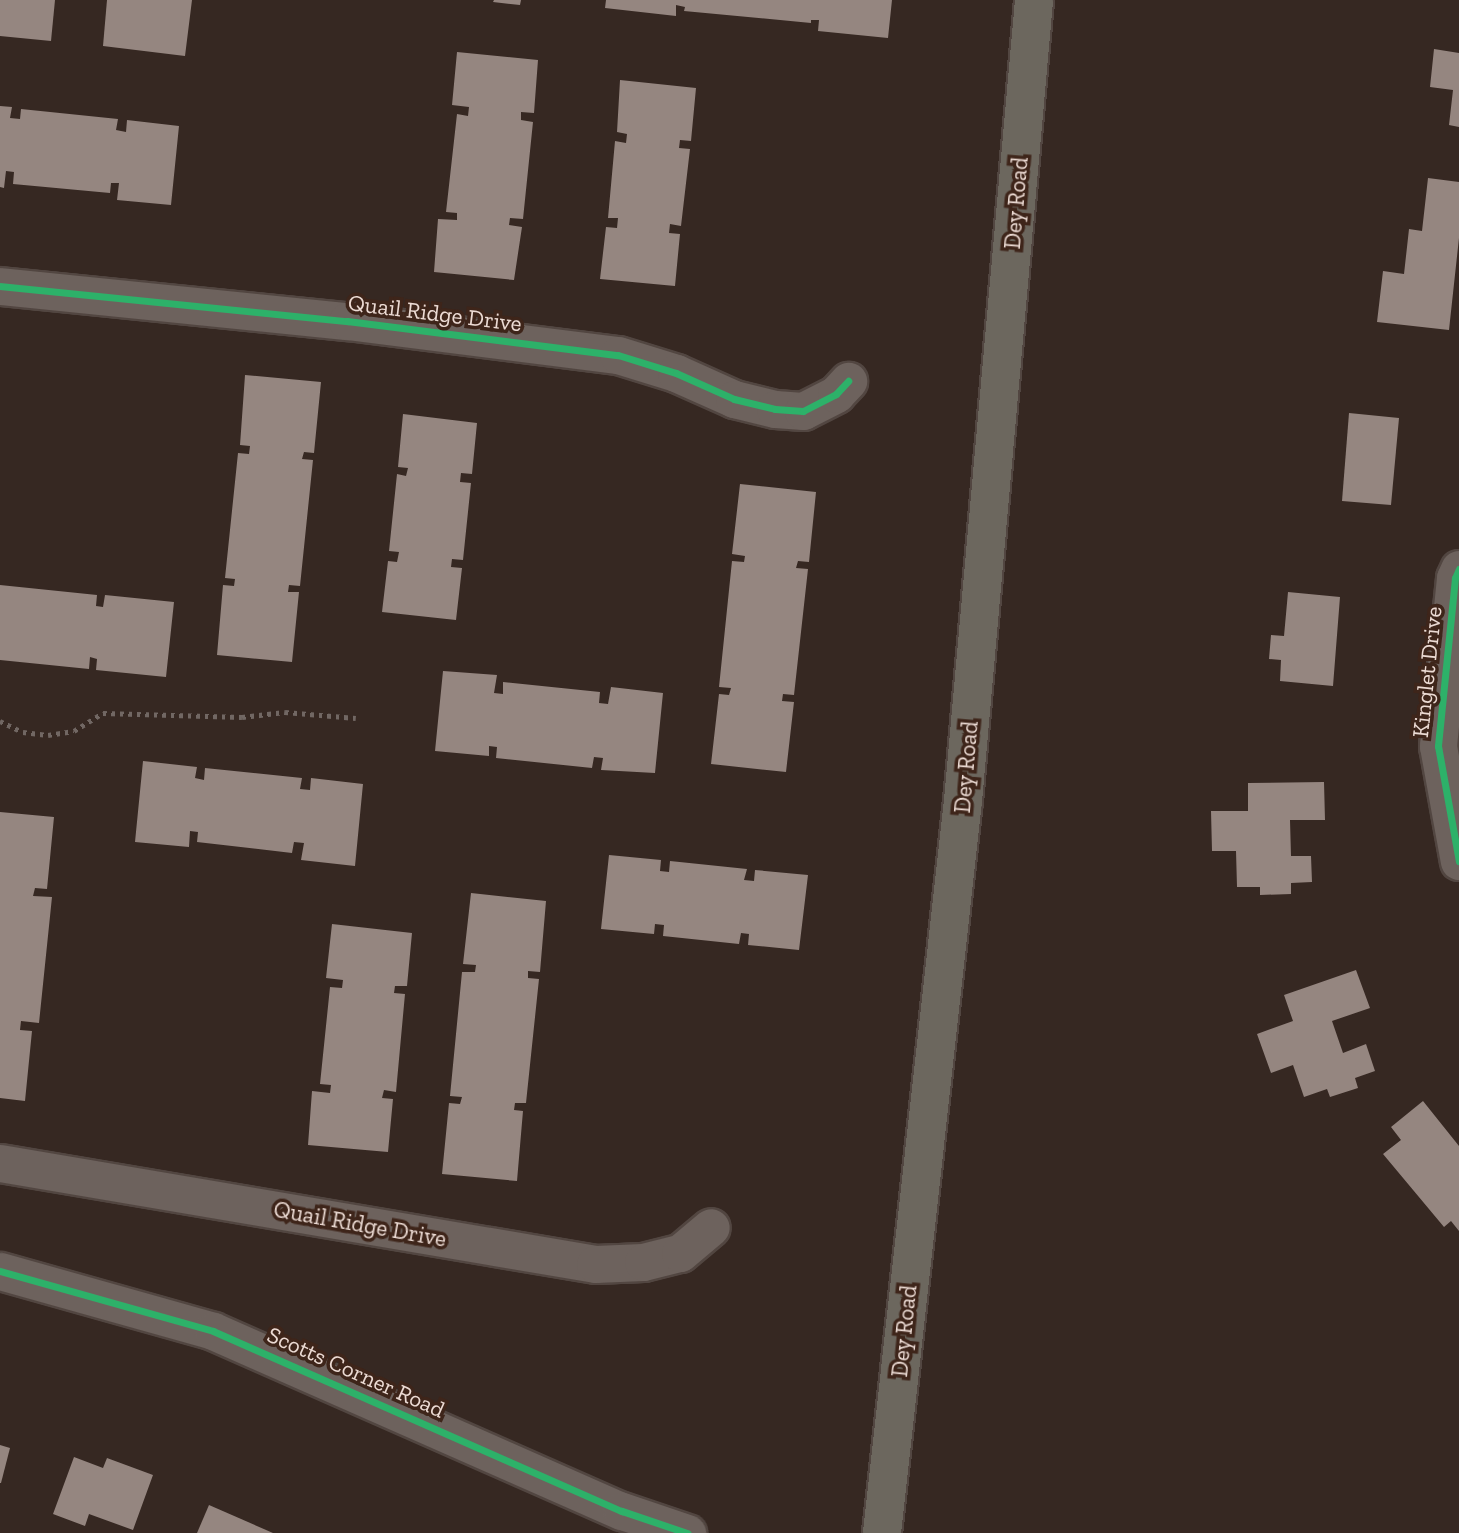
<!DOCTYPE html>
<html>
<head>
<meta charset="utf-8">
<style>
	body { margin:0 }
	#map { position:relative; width:1459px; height:1533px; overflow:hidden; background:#362822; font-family:"Zilla Slab",serif }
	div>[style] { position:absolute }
	.building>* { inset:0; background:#958680 }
	.path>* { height:4.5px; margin-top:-2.25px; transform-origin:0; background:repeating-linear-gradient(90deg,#716763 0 3.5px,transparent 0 8.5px) }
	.roads { filter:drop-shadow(2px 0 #524641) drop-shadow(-2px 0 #524641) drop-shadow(0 2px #524641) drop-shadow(0 -2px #524641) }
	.minor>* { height:37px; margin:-18.5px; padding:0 18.5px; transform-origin:18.5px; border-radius:18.5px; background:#6d625d }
	.major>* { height:38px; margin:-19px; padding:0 19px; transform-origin:19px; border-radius:19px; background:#6c675e }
	.cycleway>* { height:7px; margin:-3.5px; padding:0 3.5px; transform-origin:3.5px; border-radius:3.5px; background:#2db169 }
	span { translate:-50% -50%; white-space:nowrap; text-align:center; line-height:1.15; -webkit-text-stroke:7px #3e251a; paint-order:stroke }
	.street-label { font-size:23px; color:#ecdbd4 }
</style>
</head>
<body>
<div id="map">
	<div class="building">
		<i style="clip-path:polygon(0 0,55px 0,51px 41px,0 36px)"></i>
		<i style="clip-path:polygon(107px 0,192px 0,185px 56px,103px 46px)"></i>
		<i style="clip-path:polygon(494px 0,521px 0,520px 5px,493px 2px)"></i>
		<i style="clip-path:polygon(606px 0,892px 0,888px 38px,818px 31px,819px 20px,811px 20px,811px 23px,684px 11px,685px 7px,676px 5px,676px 16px,605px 8px)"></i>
		<i style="clip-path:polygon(1434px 49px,1459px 53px,1459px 127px,1449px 125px,1453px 90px,1430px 87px)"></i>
		<i style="clip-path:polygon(457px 52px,538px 60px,534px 113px,521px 112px,521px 120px,533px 122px,523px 219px,510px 218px,509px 225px,522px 227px,514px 280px,434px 272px,438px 219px,457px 220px,457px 213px,446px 212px,457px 114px,468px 116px,469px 107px,452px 105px)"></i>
		<i style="clip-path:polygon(620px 80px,696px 88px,691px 141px,680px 140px,679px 148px,690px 149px,681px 226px,670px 224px,669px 233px,680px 234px,675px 286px,600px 279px,606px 227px,617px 228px,618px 218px,608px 218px,615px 141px,626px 143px,627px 134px,617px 132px)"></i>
		<i style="clip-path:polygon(0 106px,12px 107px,10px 118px,20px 119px,21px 109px,118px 119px,116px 130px,126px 132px,127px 120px,179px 126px,171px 205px,117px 200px,119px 183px,111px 183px,110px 193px,13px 184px,14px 172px,6px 171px,4px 188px,0 187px)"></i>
		<i style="clip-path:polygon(1428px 178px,1459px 182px,1459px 238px,1449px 330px,1377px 322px,1383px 271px,1404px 274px,1409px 229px,1422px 231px)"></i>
		<i style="clip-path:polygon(245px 375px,321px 382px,314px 453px,304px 452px,302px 459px,313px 460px,300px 586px,289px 585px,288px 592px,299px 592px,292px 662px,217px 655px,223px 585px,234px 586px,235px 579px,225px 578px,238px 453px,249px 454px,250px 446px,240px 445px)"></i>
		<i style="clip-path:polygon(1349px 413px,1399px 418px,1391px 505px,1342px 501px)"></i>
		<i style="clip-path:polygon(403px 414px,477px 423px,472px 474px,461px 473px,460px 482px,471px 483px,463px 560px,452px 559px,451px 567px,462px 568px,456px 620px,382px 612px,388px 561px,397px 562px,399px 552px,389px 551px,397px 474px,406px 476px,408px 468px,398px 467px)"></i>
		<i style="clip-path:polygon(740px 484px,816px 492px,809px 562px,798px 561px,796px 568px,808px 569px,794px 695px,783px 694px,782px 701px,794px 702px,786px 772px,711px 764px,719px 694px,729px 695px,731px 688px,719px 687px,732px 561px,744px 562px,745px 556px,732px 554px)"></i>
		<i style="clip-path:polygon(0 585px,97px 595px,96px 606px,103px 607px,105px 595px,174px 602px,166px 677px,96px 670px,97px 659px,90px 657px,89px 669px,0 660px)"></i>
		<i style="clip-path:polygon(1288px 592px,1340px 597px,1333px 686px,1280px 681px,1281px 660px,1269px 659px,1271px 635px,1284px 636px)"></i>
		<i style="clip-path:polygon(443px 671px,497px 675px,494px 693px,503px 694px,503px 682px,600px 692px,599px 703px,608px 704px,611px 687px,663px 693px,655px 773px,601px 770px,603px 758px,594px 757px,592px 768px,496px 758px,497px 747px,489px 746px,489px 756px,435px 751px)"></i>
		<i style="clip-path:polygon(143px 761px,197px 767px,195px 778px,204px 780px,205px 768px,302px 778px,300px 789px,310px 790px,311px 778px,363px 784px,355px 866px,301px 860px,304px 843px,294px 842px,292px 853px,197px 842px,198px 832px,190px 831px,189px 847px,135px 842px)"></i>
		<i style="clip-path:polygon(1324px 782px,1325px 820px,1290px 820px,1291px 856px,1311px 856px,1312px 882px,1291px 883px,1291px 894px,1260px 895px,1260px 887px,1237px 887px,1236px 851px,1212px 851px,1211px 811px,1248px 811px,1248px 783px)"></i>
		<i style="clip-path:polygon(0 812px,54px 817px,47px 889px,35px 888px,33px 896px,52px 897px,39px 1023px,21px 1021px,20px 1030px,32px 1031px,25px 1101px,0 1098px)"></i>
		<i style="clip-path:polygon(609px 855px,661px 860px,660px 871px,669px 872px,670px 861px,747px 869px,744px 880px,754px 881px,755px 870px,808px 875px,799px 950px,748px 945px,749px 934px,741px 933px,739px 944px,663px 936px,664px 925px,655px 924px,654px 934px,601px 929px)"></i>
		<i style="clip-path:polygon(471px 893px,546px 901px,540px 972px,528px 971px,528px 978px,539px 979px,526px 1103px,515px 1103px,514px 1110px,523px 1111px,517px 1181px,442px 1174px,449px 1103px,460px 1104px,462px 1097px,450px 1096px,462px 972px,475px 972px,476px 965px,463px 964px)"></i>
		<i style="clip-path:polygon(332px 924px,412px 933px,407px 986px,395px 986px,394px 993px,405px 994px,396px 1092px,384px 1090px,382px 1098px,393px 1099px,388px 1152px,308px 1145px,312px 1091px,330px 1093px,331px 1085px,320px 1084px,330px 987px,342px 988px,343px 980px,326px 978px)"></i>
		<i style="clip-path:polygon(1356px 970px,1370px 1008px,1332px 1021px,1343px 1053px,1366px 1044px,1375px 1071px,1355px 1078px,1358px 1088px,1330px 1097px,1327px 1089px,1304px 1097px,1293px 1065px,1271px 1073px,1257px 1034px,1293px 1021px,1284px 995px)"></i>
		<i style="clip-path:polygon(1423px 1101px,1459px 1146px,1459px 1231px,1451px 1221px,1444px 1227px,1383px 1154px,1401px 1140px,1391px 1127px)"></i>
		<i style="clip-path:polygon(0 1445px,10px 1448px,1px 1483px,0 1483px)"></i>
		<i style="clip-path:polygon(74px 1457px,103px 1468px,107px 1458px,153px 1475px,133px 1530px,89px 1514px,85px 1526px,53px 1514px)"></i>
		<i style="clip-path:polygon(209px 1505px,273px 1533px,197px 1533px)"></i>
	</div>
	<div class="path">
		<i style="left:0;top:721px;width:25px;rotate:26deg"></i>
		<i style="left:23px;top:732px;width:25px;rotate:7deg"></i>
		<i style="left:48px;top:735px;width:26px;rotate:-9deg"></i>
		<i style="left:74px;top:731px;width:34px;rotate:-32deg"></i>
		<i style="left:103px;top:713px;width:139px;rotate:1.6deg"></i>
		<i style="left:242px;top:717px;width:43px;rotate:-6.6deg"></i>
		<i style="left:285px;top:712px;width:71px;rotate:4.8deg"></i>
	</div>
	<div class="roads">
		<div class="minor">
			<i style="left:0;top:286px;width:349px;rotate:5.8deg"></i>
			<i style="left:347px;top:321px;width:273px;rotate:7.2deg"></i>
			<i style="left:618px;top:355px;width:61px;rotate:17.2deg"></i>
			<i style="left:676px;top:373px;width:64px;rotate:24.1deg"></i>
			<i style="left:734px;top:399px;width:42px;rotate:13.7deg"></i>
			<i style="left:775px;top:409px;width:28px;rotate:4deg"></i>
			<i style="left:803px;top:411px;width:37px;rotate:-27deg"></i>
			<i style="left:836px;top:394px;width:18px;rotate:-47deg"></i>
			<i style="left:1459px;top:569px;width:10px;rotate:114deg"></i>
			<i style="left:1455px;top:578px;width:169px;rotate:95.8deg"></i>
			<i style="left:1438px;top:746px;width:117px;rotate:79.7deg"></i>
			<i style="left:0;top:1163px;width:604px;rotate:9.63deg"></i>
			<i style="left:595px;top:1264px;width:48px;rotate:-2.4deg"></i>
			<i style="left:643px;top:1262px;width:38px;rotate:-14deg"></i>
			<i style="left:680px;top:1253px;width:40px;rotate:-40deg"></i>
			<i style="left:0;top:1271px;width:221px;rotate:15.7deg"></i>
			<i style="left:213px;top:1331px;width:447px;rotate:23.8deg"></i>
			<i style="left:622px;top:1511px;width:69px;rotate:18.7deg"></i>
		</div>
		<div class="major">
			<i style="left:882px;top:1533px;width:736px;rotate:-83.69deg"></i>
			<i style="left:963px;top:801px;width:804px;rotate:-84.93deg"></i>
		</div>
	</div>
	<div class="cycleway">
		<i style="left:0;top:286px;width:349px;rotate:5.8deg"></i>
		<i style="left:347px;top:321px;width:273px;rotate:7.2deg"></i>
		<i style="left:618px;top:355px;width:61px;rotate:17.2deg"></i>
		<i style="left:676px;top:373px;width:64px;rotate:24.1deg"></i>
		<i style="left:734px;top:399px;width:42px;rotate:13.7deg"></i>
		<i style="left:775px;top:409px;width:28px;rotate:4deg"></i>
		<i style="left:803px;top:411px;width:37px;rotate:-27deg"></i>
		<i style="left:836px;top:394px;width:18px;rotate:-47deg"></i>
		<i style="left:1459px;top:569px;width:10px;rotate:114deg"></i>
		<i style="left:1455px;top:578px;width:169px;rotate:95.8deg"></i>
		<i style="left:1438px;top:746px;width:117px;rotate:79.7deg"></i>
		<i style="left:0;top:1271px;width:221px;rotate:15.7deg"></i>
		<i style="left:213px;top:1331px;width:447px;rotate:23.8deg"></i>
		<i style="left:622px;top:1511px;width:69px;rotate:18.7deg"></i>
	</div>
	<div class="street-label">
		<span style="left:1016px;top:203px;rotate:-85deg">Dey Road</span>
		<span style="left:435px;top:313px;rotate:7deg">Quail Ridge Drive</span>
		<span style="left:1427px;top:672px;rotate:-84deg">Kinglet Drive</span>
		<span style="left:966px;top:767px;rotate:-85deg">Dey Road</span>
		<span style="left:360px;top:1224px;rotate:10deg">Quail Ridge Drive</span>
		<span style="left:904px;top:1331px;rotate:-84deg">Dey Road</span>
		<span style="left:356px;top:1372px;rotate:24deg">Scotts Corner Road</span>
	</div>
</div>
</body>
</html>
